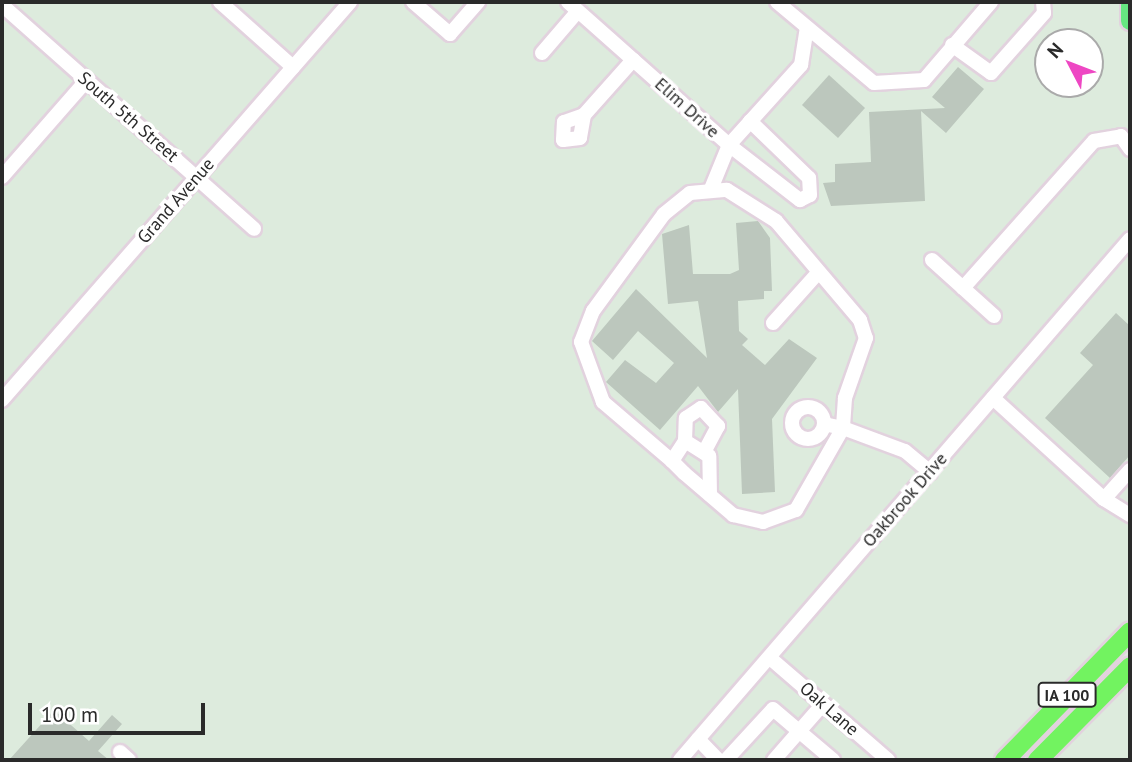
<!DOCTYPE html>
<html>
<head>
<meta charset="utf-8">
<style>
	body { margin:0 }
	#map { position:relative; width:1132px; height:762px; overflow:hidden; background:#ddebdd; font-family:"PT Sans",sans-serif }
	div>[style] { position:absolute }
	.building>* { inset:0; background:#bcc7bd }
	.roads { filter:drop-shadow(2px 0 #e2d2de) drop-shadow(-2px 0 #e2d2de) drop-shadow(0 2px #e2d2de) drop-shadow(0 -2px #e2d2de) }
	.minor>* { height:14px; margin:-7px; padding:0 7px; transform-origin:7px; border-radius:7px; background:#fff }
	.minor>.ring { margin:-7px; padding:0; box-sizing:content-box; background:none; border:14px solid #fff; border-radius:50% }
	.major>* { height:18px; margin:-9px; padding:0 9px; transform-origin:9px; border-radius:9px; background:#66e781 }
	.highway>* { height:19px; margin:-9.5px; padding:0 9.5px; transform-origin:9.5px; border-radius:9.5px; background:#72f360 }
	span { translate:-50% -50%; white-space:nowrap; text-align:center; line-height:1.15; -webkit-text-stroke:7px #fff; paint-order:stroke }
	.shield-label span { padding:2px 5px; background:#fff; border:2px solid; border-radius:5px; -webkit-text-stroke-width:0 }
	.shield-label { font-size:16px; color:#2a2a2a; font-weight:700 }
	.street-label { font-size:18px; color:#2a2a2a }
	.frame { position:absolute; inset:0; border:4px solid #2a2a2a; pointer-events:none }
	.north { position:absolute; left:1034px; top:28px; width:70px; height:70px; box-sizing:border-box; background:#fff; border:2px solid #aaa; border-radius:50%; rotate:312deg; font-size:19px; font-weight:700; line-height:28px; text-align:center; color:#2a2a2a }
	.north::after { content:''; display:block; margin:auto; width:24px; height:32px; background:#ee47c3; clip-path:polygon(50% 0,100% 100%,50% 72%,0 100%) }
	.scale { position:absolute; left:28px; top:703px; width:177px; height:32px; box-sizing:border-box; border:4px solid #2a2a2a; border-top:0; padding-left:9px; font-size:21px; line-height:24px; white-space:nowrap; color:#2a2a2a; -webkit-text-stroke:5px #fff; paint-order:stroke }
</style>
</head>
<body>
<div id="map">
	<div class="building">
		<i style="clip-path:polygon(958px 67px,984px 89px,946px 133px,921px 111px,925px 201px,831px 206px,823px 183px,835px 182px,835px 164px,871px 162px,869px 112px,945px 108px,932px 97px)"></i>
		<i style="clip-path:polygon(829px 75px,865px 108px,838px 138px,802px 105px)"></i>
		<i style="clip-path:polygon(758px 221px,770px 238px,772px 291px,764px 291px,764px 299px,738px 301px,739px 331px,748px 339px,742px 345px,765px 365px,789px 339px,817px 358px,772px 419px,775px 492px,742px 494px,738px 389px,718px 412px,698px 386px,660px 430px,606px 382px,625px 360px,656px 383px,674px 363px,638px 331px,613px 360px,592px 341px,636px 289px,707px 358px,698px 301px,668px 304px,662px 234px,689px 225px,693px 274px,730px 274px,739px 270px,736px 223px)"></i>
		<i style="clip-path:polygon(1116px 313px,1130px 326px,1130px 455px,1110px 478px,1045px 418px,1093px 365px,1080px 353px)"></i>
		<i style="clip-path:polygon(54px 710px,89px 741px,112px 715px,122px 724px,98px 751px,109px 760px,9px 760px)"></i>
	</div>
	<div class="roads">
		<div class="minor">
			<i style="left:220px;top:2px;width:98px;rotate:41.7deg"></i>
			<i style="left:413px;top:2px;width:49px;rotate:40.9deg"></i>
			<i style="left:450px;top:34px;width:43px;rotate:-48.8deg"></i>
			<i style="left:568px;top:2px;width:215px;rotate:41.6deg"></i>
			<i style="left:729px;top:145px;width:108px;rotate:-48deg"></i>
			<i style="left:801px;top:65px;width:37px;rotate:-81deg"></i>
			<i style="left:777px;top:2px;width:126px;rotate:39.9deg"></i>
			<i style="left:874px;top:83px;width:50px;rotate:-3.4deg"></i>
			<i style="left:924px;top:80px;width:103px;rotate:-49.3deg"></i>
			<i style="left:2px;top:5px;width:337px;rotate:41.6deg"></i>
			<i style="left:952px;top:45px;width:48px;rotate:35.7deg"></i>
			<i style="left:991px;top:73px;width:80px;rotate:-48.5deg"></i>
			<i style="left:1044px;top:13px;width:11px;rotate:-95deg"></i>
			<i style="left:542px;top:53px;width:55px;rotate:-49.4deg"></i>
			<i style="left:584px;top:115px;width:23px;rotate:100deg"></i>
			<i style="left:580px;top:138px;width:17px;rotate:173deg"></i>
			<i style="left:563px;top:140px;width:18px;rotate:-87deg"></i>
			<i style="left:564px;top:122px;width:21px;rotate:-19deg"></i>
			<i style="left:584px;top:115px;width:74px;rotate:-48.3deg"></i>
			<i style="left:2px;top:177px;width:128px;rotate:-48.8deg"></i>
			<i style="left:711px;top:189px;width:48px;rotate:-67.8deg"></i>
			<i style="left:729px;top:145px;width:90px;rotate:37.8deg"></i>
			<i style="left:800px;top:200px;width:11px;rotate:-27deg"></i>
			<i style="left:810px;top:195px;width:17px;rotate:-93deg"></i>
			<i style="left:809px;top:178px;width:82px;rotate:-136deg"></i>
			<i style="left:932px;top:260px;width:42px;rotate:42.1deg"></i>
			<i style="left:994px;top:316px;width:42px;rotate:-137.9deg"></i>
			<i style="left:963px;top:288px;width:197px;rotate:-48.3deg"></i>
			<i style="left:1094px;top:141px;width:27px;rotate:-10deg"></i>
			<i style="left:1121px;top:136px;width:16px;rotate:55deg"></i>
			<i style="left:773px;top:323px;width:66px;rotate:-48.1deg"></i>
			<i style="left:993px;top:398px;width:150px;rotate:42.3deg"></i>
			<i style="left:1104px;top:499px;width:39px;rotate:-48deg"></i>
			<i style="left:2px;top:400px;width:529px;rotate:-48.83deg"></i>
			<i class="ring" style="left:792px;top:407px;width:18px;height:18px"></i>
			<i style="left:685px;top:441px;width:23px;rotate:-88deg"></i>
			<i style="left:686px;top:418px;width:18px;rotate:-34deg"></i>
			<i style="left:701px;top:408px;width:25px;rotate:47deg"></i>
			<i style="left:718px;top:426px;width:30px;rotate:118deg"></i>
			<i style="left:672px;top:461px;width:91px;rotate:-139.5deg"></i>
			<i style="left:603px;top:402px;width:64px;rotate:-110.1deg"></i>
			<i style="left:581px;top:342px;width:33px;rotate:-69deg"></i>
			<i style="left:593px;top:311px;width:120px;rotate:-53.8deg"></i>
			<i style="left:664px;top:214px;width:33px;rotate:-39deg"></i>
			<i style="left:690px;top:193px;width:37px;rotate:-5deg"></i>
			<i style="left:727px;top:190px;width:58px;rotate:32.3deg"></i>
			<i style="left:776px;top:221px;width:130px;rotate:49.7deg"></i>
			<i style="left:860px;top:320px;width:19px;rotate:72deg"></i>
			<i style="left:866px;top:338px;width:64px;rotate:109.3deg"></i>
			<i style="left:845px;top:398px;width:30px;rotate:94deg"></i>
			<i style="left:843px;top:428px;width:19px;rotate:-168deg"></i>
			<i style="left:710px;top:495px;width:39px;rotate:-91deg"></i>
			<i style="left:709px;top:456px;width:28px;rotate:-148deg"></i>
			<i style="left:685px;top:441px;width:24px;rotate:123deg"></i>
			<i style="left:672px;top:461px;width:17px;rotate:45deg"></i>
			<i style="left:684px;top:473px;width:65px;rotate:40.6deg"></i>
			<i style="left:733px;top:515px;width:31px;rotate:13deg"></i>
			<i style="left:763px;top:522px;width:35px;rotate:-20deg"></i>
			<i style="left:796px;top:510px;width:95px;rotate:-60.2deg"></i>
			<i style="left:843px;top:428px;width:66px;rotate:20.4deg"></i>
			<i style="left:905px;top:451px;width:33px;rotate:40deg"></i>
			<i style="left:1104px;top:499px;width:31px;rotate:32deg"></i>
			<i style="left:770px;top:658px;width:156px;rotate:40.8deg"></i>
			<i style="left:698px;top:739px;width:29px;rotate:46deg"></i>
			<i style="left:120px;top:752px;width:12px;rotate:42deg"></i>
			<i style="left:680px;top:760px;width:688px;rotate:-49.18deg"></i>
			<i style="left:726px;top:760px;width:69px;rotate:-47.3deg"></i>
			<i style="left:773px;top:709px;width:79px;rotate:40.4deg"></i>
			<i style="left:774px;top:760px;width:74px;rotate:-48.8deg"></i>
		</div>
		<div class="major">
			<i style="left:1130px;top:5px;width:16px;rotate:90deg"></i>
		</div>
		<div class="highway">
			<i style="left:1004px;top:760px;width:180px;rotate:-45.7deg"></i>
			<i style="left:1037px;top:760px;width:132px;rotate:-45.3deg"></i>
		</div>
	</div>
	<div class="shield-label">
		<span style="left:1067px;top:695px">IA 100</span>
	</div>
	<div class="street-label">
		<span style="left:687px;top:108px;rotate:42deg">Elim Drive</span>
		<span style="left:128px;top:117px;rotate:41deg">South 5th Street</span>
		<span style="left:176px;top:201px;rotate:-49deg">Grand Avenue</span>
		<span style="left:905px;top:500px;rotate:-49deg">Oakbrook Drive</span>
		<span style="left:829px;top:709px;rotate:41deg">Oak Lane</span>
	</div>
	<div class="frame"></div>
	<div class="north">N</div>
	<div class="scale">100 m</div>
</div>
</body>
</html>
